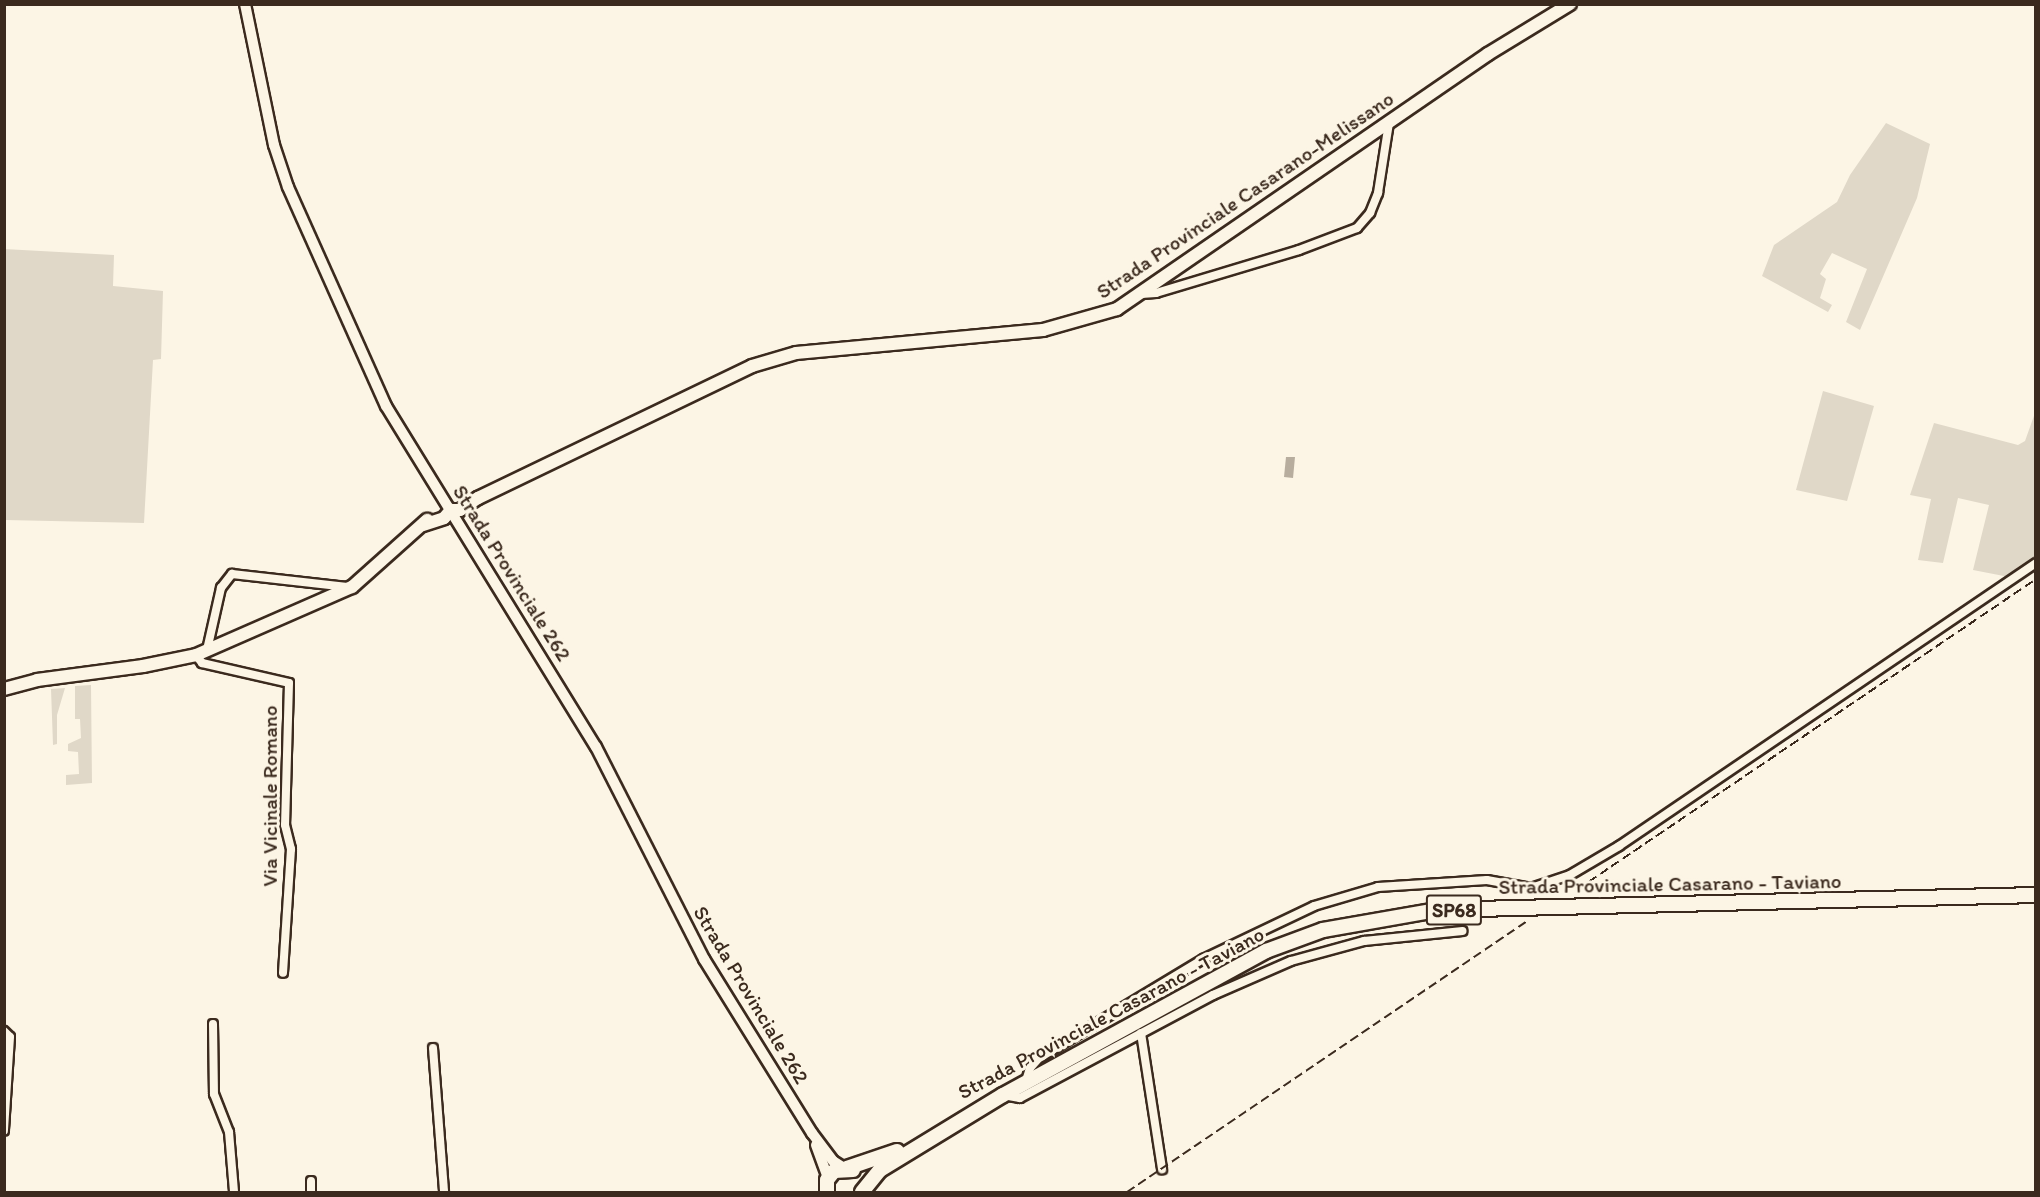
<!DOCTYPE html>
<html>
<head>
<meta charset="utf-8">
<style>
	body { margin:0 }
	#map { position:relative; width:2040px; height:1197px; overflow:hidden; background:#fcf5e5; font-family:Itim,sans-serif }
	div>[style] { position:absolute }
	.green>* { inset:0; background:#e0d8c8 }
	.water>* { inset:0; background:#b7ad9e }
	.roads { filter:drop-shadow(2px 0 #3b2a1e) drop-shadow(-2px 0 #3b2a1e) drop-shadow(0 2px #3b2a1e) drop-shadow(0 -2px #3b2a1e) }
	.minor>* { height:8px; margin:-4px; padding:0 4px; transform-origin:4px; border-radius:4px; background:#fcf5e5 }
	.tertiary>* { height:10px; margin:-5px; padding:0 5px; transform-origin:5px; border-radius:5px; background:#fcf5e5 }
	.secondary>* { height:12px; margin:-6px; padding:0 6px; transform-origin:6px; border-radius:6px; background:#fcf5e5 }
	.primary>* { height:14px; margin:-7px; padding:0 7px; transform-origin:7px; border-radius:7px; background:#fcf5e5 }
	.rail>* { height:2px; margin-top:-1px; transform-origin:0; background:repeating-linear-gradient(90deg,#3b2a1e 0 9px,transparent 0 13.5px) }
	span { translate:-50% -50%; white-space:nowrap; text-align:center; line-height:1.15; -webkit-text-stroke:6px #fcf5e5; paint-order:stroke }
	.shield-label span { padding:2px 4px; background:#fcf5e5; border:2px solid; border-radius:4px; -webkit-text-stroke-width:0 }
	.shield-label { font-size:20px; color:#3b2a1e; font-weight:700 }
	.street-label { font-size:21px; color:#3b2a1e }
	.frame { position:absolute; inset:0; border:6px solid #3b2a1e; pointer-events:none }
</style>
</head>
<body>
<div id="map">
	<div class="green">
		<i style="clip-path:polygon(1886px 123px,1930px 144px,1917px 198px,1860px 330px,1846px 322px,1867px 269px,1832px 253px,1820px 274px,1826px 279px,1820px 298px,1832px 305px,1828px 312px,1762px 276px,1774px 245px,1837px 202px,1850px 175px)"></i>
		<i style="clip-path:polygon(4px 249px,114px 255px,113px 286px,163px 291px,161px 359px,153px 360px,144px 523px,5px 520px)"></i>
		<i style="clip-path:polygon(1823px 391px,1874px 406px,1847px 501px,1796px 490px)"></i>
		<i style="clip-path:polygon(2035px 413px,2035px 560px,2009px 577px,1973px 570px,1989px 505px,1958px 498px,1943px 563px,1918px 560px,1931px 499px,1910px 495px,1934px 423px,2018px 445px,2025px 441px)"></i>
		<i style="clip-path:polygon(91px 685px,92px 783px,66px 785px,66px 775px,79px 774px,78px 752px,68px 751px,68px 744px,81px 738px,80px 719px,75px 719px,75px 686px)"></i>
		<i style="clip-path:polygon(65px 688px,57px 715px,57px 744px,53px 745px,51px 689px)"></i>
	</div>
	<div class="water">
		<i style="clip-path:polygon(1286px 457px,1295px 457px,1293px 478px,1284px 477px)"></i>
	</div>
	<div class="roads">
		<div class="minor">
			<i style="left:1141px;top:294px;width:15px;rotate:-4deg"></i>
			<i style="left:1156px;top:293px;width:149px;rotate:-16.7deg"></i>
			<i style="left:1299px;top:250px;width:62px;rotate:-20.8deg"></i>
			<i style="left:1357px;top:228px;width:20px;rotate:-49deg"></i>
			<i style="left:1370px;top:213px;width:22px;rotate:-68deg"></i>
			<i style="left:1378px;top:193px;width:71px;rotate:-81.1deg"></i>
			<i style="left:207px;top:650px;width:64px;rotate:-77.3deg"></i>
			<i style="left:221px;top:588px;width:18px;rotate:-52deg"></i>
			<i style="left:232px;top:574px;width:116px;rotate:6.4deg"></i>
			<i style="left:196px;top:655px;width:10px;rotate:53deg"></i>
			<i style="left:202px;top:663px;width:89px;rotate:12.9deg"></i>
			<i style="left:289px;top:683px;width:142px;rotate:91.6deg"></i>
			<i style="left:285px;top:825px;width:25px;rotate:76deg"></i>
			<i style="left:291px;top:849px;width:124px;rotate:93.7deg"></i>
			<i style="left:213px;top:1024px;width:70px;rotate:89.2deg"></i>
			<i style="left:214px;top:1094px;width:41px;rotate:68.5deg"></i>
			<i style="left:229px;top:1132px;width:60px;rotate:85.2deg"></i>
			<i style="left:4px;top:1031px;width:8px;rotate:45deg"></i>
			<i style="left:10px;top:1037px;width:94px;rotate:93.7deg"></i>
			<i style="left:1141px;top:1033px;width:138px;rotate:81.2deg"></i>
			<i style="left:433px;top:1048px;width:144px;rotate:85.6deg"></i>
			<i style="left:1026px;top:1081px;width:14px;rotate:-73deg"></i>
			<i style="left:1030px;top:1068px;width:13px;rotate:-48deg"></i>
			<i style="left:1039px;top:1058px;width:192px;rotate:-31.1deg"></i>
			<i style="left:1203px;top:959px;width:123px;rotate:-25.5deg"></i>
			<i style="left:1314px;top:906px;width:67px;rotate:-16.5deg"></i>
			<i style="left:1378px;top:887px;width:109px;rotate:-3.7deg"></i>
			<i style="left:1487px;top:880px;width:45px;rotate:10.3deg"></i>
			<i style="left:1531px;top:888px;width:41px;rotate:-18.4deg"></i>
			<i style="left:1570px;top:875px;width:57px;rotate:-30.6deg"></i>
			<i style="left:1619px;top:846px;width:504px;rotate:-34.16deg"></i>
			<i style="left:1003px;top:1095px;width:17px;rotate:10deg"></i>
			<i style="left:1020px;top:1098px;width:219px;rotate:-28.1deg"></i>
			<i style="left:1213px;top:995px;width:85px;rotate:-23.6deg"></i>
			<i style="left:1291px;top:961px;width:76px;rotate:-15.3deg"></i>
			<i style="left:1364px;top:941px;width:99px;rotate:-5.8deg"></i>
			<i style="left:311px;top:1181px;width:11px;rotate:90deg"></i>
		</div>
		<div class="tertiary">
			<i style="left:245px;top:4px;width:144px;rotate:78.4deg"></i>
			<i style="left:274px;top:145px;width:44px;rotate:71.6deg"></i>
			<i style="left:288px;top:187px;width:240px;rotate:65.9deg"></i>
			<i style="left:386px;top:406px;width:400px;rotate:58.4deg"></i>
			<i style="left:596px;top:747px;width:238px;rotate:63deg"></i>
			<i style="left:704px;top:959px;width:205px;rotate:58.2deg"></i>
			<i style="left:812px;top:1133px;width:35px;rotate:53deg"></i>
			<i style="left:833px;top:1161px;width:13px;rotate:32deg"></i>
			<i style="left:816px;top:1145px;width:35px;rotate:70deg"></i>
		</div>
		<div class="secondary">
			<i style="left:423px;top:525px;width:22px;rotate:-18deg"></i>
			<i style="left:444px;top:518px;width:11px;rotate:-49deg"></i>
			<i style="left:451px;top:510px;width:9px"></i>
			<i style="left:460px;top:510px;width:22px;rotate:-34deg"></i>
			<i style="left:478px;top:498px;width:304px;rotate:-25.7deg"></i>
			<i style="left:752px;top:366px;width:46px;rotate:-16.5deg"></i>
			<i style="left:796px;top:353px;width:248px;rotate:-5.3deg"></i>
			<i style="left:1043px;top:330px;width:77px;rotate:-15.8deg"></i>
			<i style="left:1117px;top:309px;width:450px;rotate:-34.5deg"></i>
			<i style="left:1488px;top:54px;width:96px;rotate:-31.4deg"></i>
			<i style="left:4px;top:689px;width:34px;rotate:-15deg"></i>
			<i style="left:37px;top:680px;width:107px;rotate:-7.5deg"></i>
			<i style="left:143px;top:666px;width:54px;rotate:-11.7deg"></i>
			<i style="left:196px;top:655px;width:170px;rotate:-23.6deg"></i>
			<i style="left:352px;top:587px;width:101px;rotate:-41.8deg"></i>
		</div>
		<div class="primary">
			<i style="left:847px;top:1168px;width:53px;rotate:-18.8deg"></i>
			<i style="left:827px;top:1192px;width:12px;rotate:-90deg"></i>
			<i style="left:827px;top:1180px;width:11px;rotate:-52deg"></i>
			<i style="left:834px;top:1171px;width:19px;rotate:-3deg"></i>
			<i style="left:862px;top:1192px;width:28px;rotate:-51deg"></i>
			<i style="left:880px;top:1170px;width:144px;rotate:-31.4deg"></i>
			<i style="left:1003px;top:1095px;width:300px;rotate:-28.7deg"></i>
			<i style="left:1266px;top:951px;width:61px;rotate:-20.2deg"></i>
			<i style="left:1323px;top:930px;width:115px;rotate:-10deg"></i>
			<i style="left:1436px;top:910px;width:600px;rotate:-1.43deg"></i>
		</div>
	</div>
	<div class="rail">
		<i style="left:1578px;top:889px;width:553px;rotate:-34.09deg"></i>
		<i style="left:1127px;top:1192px;width:484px;rotate:-34.1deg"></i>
	</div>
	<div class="shield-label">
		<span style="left:1454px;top:910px">SP68</span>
	</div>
	<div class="street-label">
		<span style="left:1245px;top:195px;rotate:-34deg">Strada Provinciale Casarano-Melissano</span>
		<span style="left:512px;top:573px;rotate:58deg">Strada Provinciale 262</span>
		<span style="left:270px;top:796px;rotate:-90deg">Via Vicinale Romano</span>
		<span style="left:1670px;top:884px;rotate:-1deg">Strada Provinciale Casarano - Taviano</span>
		<span style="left:751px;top:995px;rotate:59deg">Strada Provinciale 262</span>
		<span style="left:1111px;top:1013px;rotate:-28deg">Strada Provinciale Casarano - Taviano</span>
	</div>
	<div class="frame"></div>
</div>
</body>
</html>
